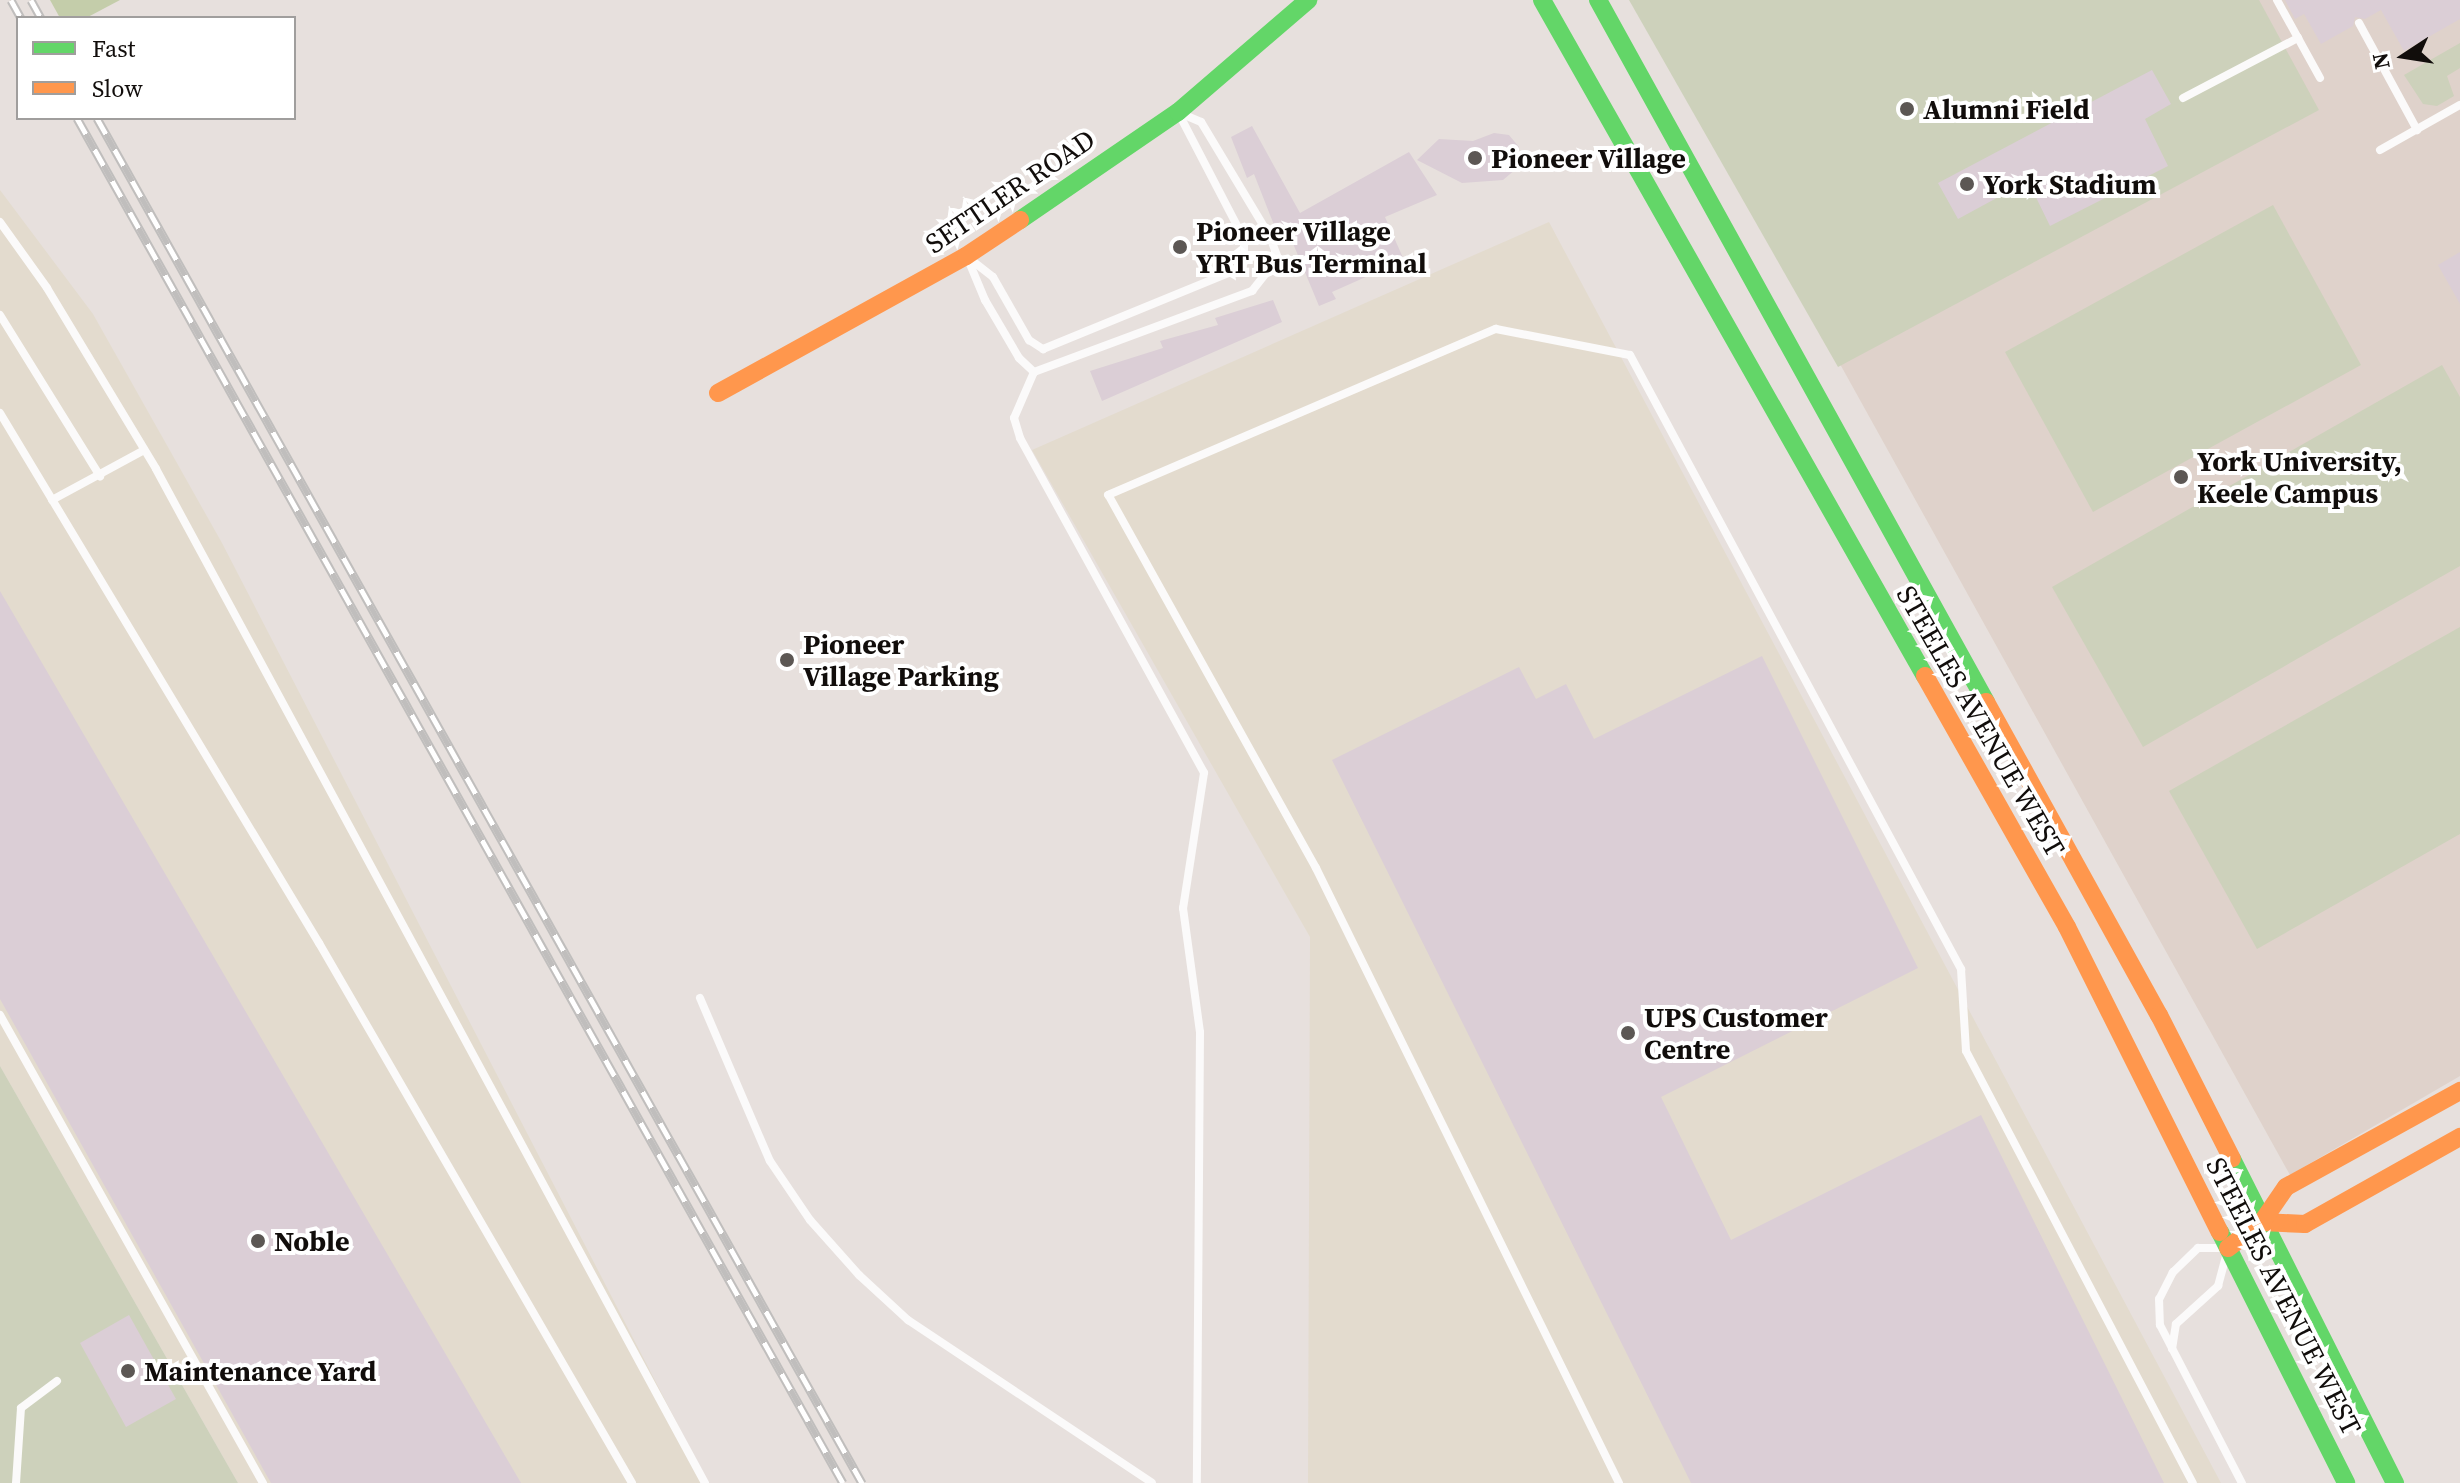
<!DOCTYPE html>
<html>
<head>
<meta charset="utf-8">
<style>
	body { margin:0 }
	#map { position:relative; width:2460px; height:1483px; overflow:hidden; background:#e7e0dd; font-family:"Source Serif 4",serif }
	div>[style] { position:absolute }
	.industrial>* { inset:0; background:#e3dbce }
	.built>* { inset:0; background:#dfd2cb }
	.green>* { inset:0; background:#cdd1bb }
	.forest>* { inset:0; background:#c4cdaa }
	.building>* { inset:0; background:#dbced6 }
	.lane>* { height:8px; margin:-4px; padding:0 4px; transform-origin:4px; border-radius:4px; background:#fbfafa }
	.fast>* { height:18px; margin:-9px; padding:0 9px; transform-origin:9px; border-radius:9px; background:#63d668 }
	.slow>* { height:18px; margin:-9px; padding:0 9px; transform-origin:9px; border-radius:9px; background:#ff974d }
	.rail>* { height:9px; margin-top:-4.5px; transform-origin:0; background:repeating-linear-gradient(90deg,#fff 0 18px,#c0bebd 0 36px); box-sizing:border-box; border-block:2px solid #c0bebd }
	.dots>* { width:22px; height:22px; translate:-50% -50%; box-sizing:border-box; border:4px solid #fff; border-radius:50% }
	span { translate:-50% -50%; white-space:nowrap; text-align:center; line-height:1.15; -webkit-text-stroke:8px #fff; paint-order:stroke }
	.poi-label { font-size:28px; color:#110d0b; font-weight:700 }
	.left { translate:0 -50%; text-align:left }
	.street-label { font-size:28px; color:#110d0b }
	.legend { position:absolute; left:16px; top:16px; width:280px; height:104px; box-sizing:border-box; background:#fff; border:2px solid #a09e9d; margin:0; padding:10px 14px; list-style:none; font-size:24px; color:#110d0b }
	.legend li { display:flex; align-items:center; gap:16px; height:40px }
	.legend b { width:40px; border:2px solid #a09e9d }
	.north { position:absolute; left:2364px; top:16px; width:80px; height:80px; -webkit-text-stroke:6px #fff; paint-order:stroke; rotate:258deg; font-size:22px; font-weight:700; line-height:32px; text-align:center; color:#110d0b }
	.north::after { content:''; display:block; margin:auto; width:28px; height:36px; background:#110d0b; clip-path:polygon(50% 0,100% 100%,50% 72%,0 100%) }
</style>
</head>
<body>
<div id="map">
	<div class="industrial">
		<i style="clip-path:polygon(0 190px,93px 314px,222px 543px,708px 1483px,238px 1483px,0 1066px)"></i>
		<i style="clip-path:polygon(1549px 222px,2221px 1483px,1308px 1483px,1310px 937px,1032px 450px)"></i>
	</div>
	<div class="built">
		<i style="clip-path:polygon(1638px 0,2460px 0,2460px 1076px,2290px 1175px)"></i>
	</div>
	<div class="green">
		<i style="clip-path:polygon(1629px 0,2259px 0,2319px 110px,1838px 367px)"></i>
		<i style="clip-path:polygon(2460px 43px,2460px 68px,2447px 76px,2454px 96px,2437px 106px,2423px 104px,2404px 75px)"></i>
		<i style="clip-path:polygon(2273px 205px,2361px 365px,2093px 512px,2005px 352px)"></i>
		<i style="clip-path:polygon(2442px 365px,2460px 397px,2460px 566px,2143px 747px,2052px 587px)"></i>
		<i style="clip-path:polygon(2460px 627px,2460px 834px,2257px 949px,2169px 791px)"></i>
		<i style="clip-path:polygon(0 1066px,238px 1483px,0 1483px)"></i>
	</div>
	<div class="forest">
		<i style="clip-path:polygon(50px 0,120px 0,86px 18px,60px 18px)"></i>
	</div>
	<div class="building">
		<i style="clip-path:polygon(2285px 0,2460px 0,2460px 19px,2404px 51px,2381px 10px,2365px 19px,2355px 17px,2353px 26px,2321px 44px,2304px 14px,2295px 19px)"></i>
		<i style="clip-path:polygon(2152px 70px,2171px 104px,2145px 119px,2168px 166px,2050px 226px,2028px 181px,1958px 219px,1938px 183px)"></i>
		<i style="clip-path:polygon(1252px 126px,1300px 213px,1409px 152px,1437px 195px,1385px 217px,1404px 260px,1332px 292px,1336px 299px,1319px 306px,1287px 229px,1280px 222px,1274px 225px,1254px 174px,1247px 178px,1231px 137px)"></i>
		<i style="clip-path:polygon(1494px 133px,1509px 135px,1519px 147px,1516px 169px,1503px 180px,1462px 183px,1417px 160px,1439px 139px,1473px 141px)"></i>
		<i style="clip-path:polygon(2460px 252px,2460px 304px,2438px 265px)"></i>
		<i style="clip-path:polygon(1273px 300px,1282px 322px,1102px 401px,1090px 371px,1163px 348px,1160px 341px,1218px 325px,1215px 318px)"></i>
		<i style="clip-path:polygon(0 591px,521px 1483px,271px 1483px,0 999px)"></i>
		<i style="clip-path:polygon(1762px 656px,1918px 968px,1661px 1097px,1731px 1240px,1981px 1115px,2164px 1483px,1691px 1483px,1332px 760px,1519px 667px,1536px 699px,1566px 684px,1594px 739px)"></i>
		<i style="clip-path:polygon(129px 1315px,176px 1399px,126px 1427px,80px 1343px)"></i>
	</div>
	<div class="lane">
		<i style="left:2277px;top:0;width:89px;rotate:61.1deg"></i>
		<i style="left:2359px;top:23px;width:122px;rotate:61.5deg"></i>
		<i style="left:2183px;top:98px;width:130px;rotate:-27.6deg"></i>
		<i style="left:2380px;top:150px;width:92px;rotate:-29.4deg"></i>
		<i style="left:0;top:222px;width:81px;rotate:54.5deg"></i>
		<i style="left:47px;top:288px;width:211px;rotate:58.9deg"></i>
		<i style="left:156px;top:469px;width:1153px;rotate:61.57deg"></i>
		<i style="left:967px;top:257px;width:47px;rotate:67.3deg"></i>
		<i style="left:985px;top:300px;width:67px;rotate:59.6deg"></i>
		<i style="left:1019px;top:358px;width:21px;rotate:43deg"></i>
		<i style="left:1034px;top:372px;width:233px;rotate:-20.4deg"></i>
		<i style="left:1252px;top:291px;width:42px;rotate:-51.8deg"></i>
		<i style="left:1278px;top:258px;width:25px;rotate:-111deg"></i>
		<i style="left:1269px;top:235px;width:132px;rotate:-121deg"></i>
		<i style="left:1201px;top:122px;width:21px;rotate:-157deg"></i>
		<i style="left:970px;top:259px;width:29px;rotate:38deg"></i>
		<i style="left:993px;top:277px;width:73px;rotate:60.3deg"></i>
		<i style="left:1029px;top:340px;width:17px;rotate:33deg"></i>
		<i style="left:1043px;top:349px;width:205px;rotate:-22.3deg"></i>
		<i style="left:1233px;top:271px;width:14px;rotate:-39deg"></i>
		<i style="left:1244px;top:262px;width:23px;rotate:-90deg"></i>
		<i style="left:1244px;top:239px;width:139px;rotate:-117.5deg"></i>
		<i style="left:0;top:315px;width:190px;rotate:58.2deg"></i>
		<i style="left:1034px;top:372px;width:50px;rotate:113.5deg"></i>
		<i style="left:1014px;top:418px;width:21px;rotate:73deg"></i>
		<i style="left:1020px;top:438px;width:382px;rotate:61.2deg"></i>
		<i style="left:1204px;top:773px;width:137px;rotate:98.8deg"></i>
		<i style="left:1183px;top:908px;width:125px;rotate:82.2deg"></i>
		<i style="left:1200px;top:1032px;width:451px;rotate:90.4deg"></i>
		<i style="left:0;top:413px;width:619px;rotate:58.96deg"></i>
		<i style="left:319px;top:943px;width:624px;rotate:59.9deg"></i>
		<i style="left:52px;top:500px;width:105px;rotate:-28.5deg"></i>
		<i style="left:700px;top:998px;width:177px;rotate:66.8deg"></i>
		<i style="left:770px;top:1161px;width:71px;rotate:55.9deg"></i>
		<i style="left:810px;top:1220px;width:74px;rotate:48.3deg"></i>
		<i style="left:859px;top:1275px;width:67px;rotate:42.6deg"></i>
		<i style="left:908px;top:1320px;width:293px;rotate:33.7deg"></i>
		<i style="left:0;top:1015px;width:537px;rotate:60.67deg"></i>
		<i style="left:2224px;top:1248px;width:26px;rotate:180deg"></i>
		<i style="left:2198px;top:1248px;width:35px;rotate:136deg"></i>
		<i style="left:2173px;top:1272px;width:30px;rotate:117deg"></i>
		<i style="left:2159px;top:1299px;width:26px;rotate:88deg"></i>
		<i style="left:2160px;top:1325px;width:178px;rotate:62.6deg"></i>
		<i style="left:2172px;top:1349px;width:25px;rotate:-81deg"></i>
		<i style="left:2176px;top:1324px;width:57px;rotate:-42.1deg"></i>
		<i style="left:2218px;top:1286px;width:30px;rotate:-75deg"></i>
		<i style="left:16px;top:1483px;width:75px;rotate:-86.2deg"></i>
		<i style="left:21px;top:1408px;width:45px;rotate:-36.9deg"></i>
		<i style="left:1619px;top:1483px;width:686px;rotate:-116.23deg"></i>
		<i style="left:1316px;top:868px;width:427px;rotate:-119.1deg"></i>
		<i style="left:1108px;top:495px;width:422px;rotate:-23.2deg"></i>
		<i style="left:1496px;top:329px;width:136px;rotate:11deg"></i>
		<i style="left:1630px;top:355px;width:698px;rotate:61.67deg"></i>
		<i style="left:1961px;top:969px;width:82px;rotate:86.5deg"></i>
		<i style="left:1966px;top:1051px;width:488px;rotate:62.3deg"></i>
	</div>
	<div class="fast">
		<i style="left:1542px;top:0;width:777px;rotate:60.47deg"></i>
		<i style="left:1598px;top:0;width:802px;rotate:61.07deg"></i>
		<i style="left:1020px;top:220px;width:191px;rotate:-34.4deg"></i>
		<i style="left:1178px;top:112px;width:172px;rotate:-40.7deg"></i>
		<i style="left:2232px;top:1159px;width:363px;rotate:63.3deg"></i>
		<i style="left:2220px;top:1232px;width:281px;rotate:63.3deg"></i>
	</div>
	<div class="slow">
		<i style="left:718px;top:393px;width:283px;rotate:-28.9deg"></i>
		<i style="left:966px;top:256px;width:65px;rotate:-33.7deg"></i>
		<i style="left:1925px;top:676px;width:288px;rotate:60.5deg"></i>
		<i style="left:2067px;top:927px;width:341px;rotate:63.4deg"></i>
		<i style="left:1986px;top:702px;width:358px;rotate:61.1deg"></i>
		<i style="left:2159px;top:1015px;width:161px;rotate:63.1deg"></i>
		<i style="left:2262px;top:1222px;width:43px;rotate:2.7deg"></i>
		<i style="left:2305px;top:1224px;width:178px;rotate:-29.3deg"></i>
		<i style="left:2228px;top:1248px;width:43px;rotate:-37.4deg"></i>
		<i style="left:2262px;top:1222px;width:42px;rotate:-55.6deg"></i>
		<i style="left:2286px;top:1187px;width:199px;rotate:-28.9deg"></i>
	</div>
	<div class="rail">
		<i style="left:11px;top:0;width:21px;rotate:61deg"></i>
		<i style="left:31px;top:0;width:21px;rotate:61deg"></i>
		<i style="left:77px;top:118px;width:1565px;rotate:60.7deg"></i>
		<i style="left:97px;top:118px;width:1565px;rotate:60.73deg"></i>
	</div>
	<div class="dots">
		<i style="left:1907px;top:109px;background:#5c5754"></i>
		<i style="left:1475px;top:158px;background:#5c5754"></i>
		<i style="left:1967px;top:184px;background:#5c5754"></i>
		<i style="left:1180px;top:247px;background:#5c5754"></i>
		<i style="left:2181px;top:477px;background:#5c5754"></i>
		<i style="left:787px;top:660px;background:#5c5754"></i>
		<i style="left:1628px;top:1033px;background:#5c5754"></i>
		<i style="left:258px;top:1241px;background:#5c5754"></i>
		<i style="left:128px;top:1371px;background:#5c5754"></i>
	</div>
	<div class="poi-label">
		<span class="left" style="left:1923px;top:109px">Alumni Field</span>
		<span class="left" style="left:1491px;top:158px">Pioneer Village</span>
		<span class="left" style="left:1983px;top:184px">York Stadium</span>
		<span class="left" style="left:1196px;top:247px">Pioneer Village<br>YRT Bus Terminal</span>
		<span class="left" style="left:2197px;top:477px">York University,<br>Keele Campus</span>
		<span class="left" style="left:803px;top:660px">Pioneer<br>Village Parking</span>
		<span class="left" style="left:1644px;top:1033px">UPS Customer<br>Centre</span>
		<span class="left" style="left:274px;top:1241px">Noble</span>
		<span class="left" style="left:144px;top:1371px">Maintenance Yard</span>
	</div>
	<div class="street-label">
		<span style="left:1010px;top:191px;rotate:-34deg">SETTLER ROAD</span>
		<span style="left:1981px;top:721px;rotate:60deg">STEELES AVENUE WEST</span>
		<span style="left:2284px;top:1296px;rotate:63deg">STEELES AVENUE WEST</span>
	</div>
	<ul class="legend">
	<li><b style="height:10px;background:#63d668"></b>Fast</li>
	<li><b style="height:10px;background:#ff974d"></b>Slow</li>
	</ul>
	<div class="north">N</div>
</div>
</body>
</html>
